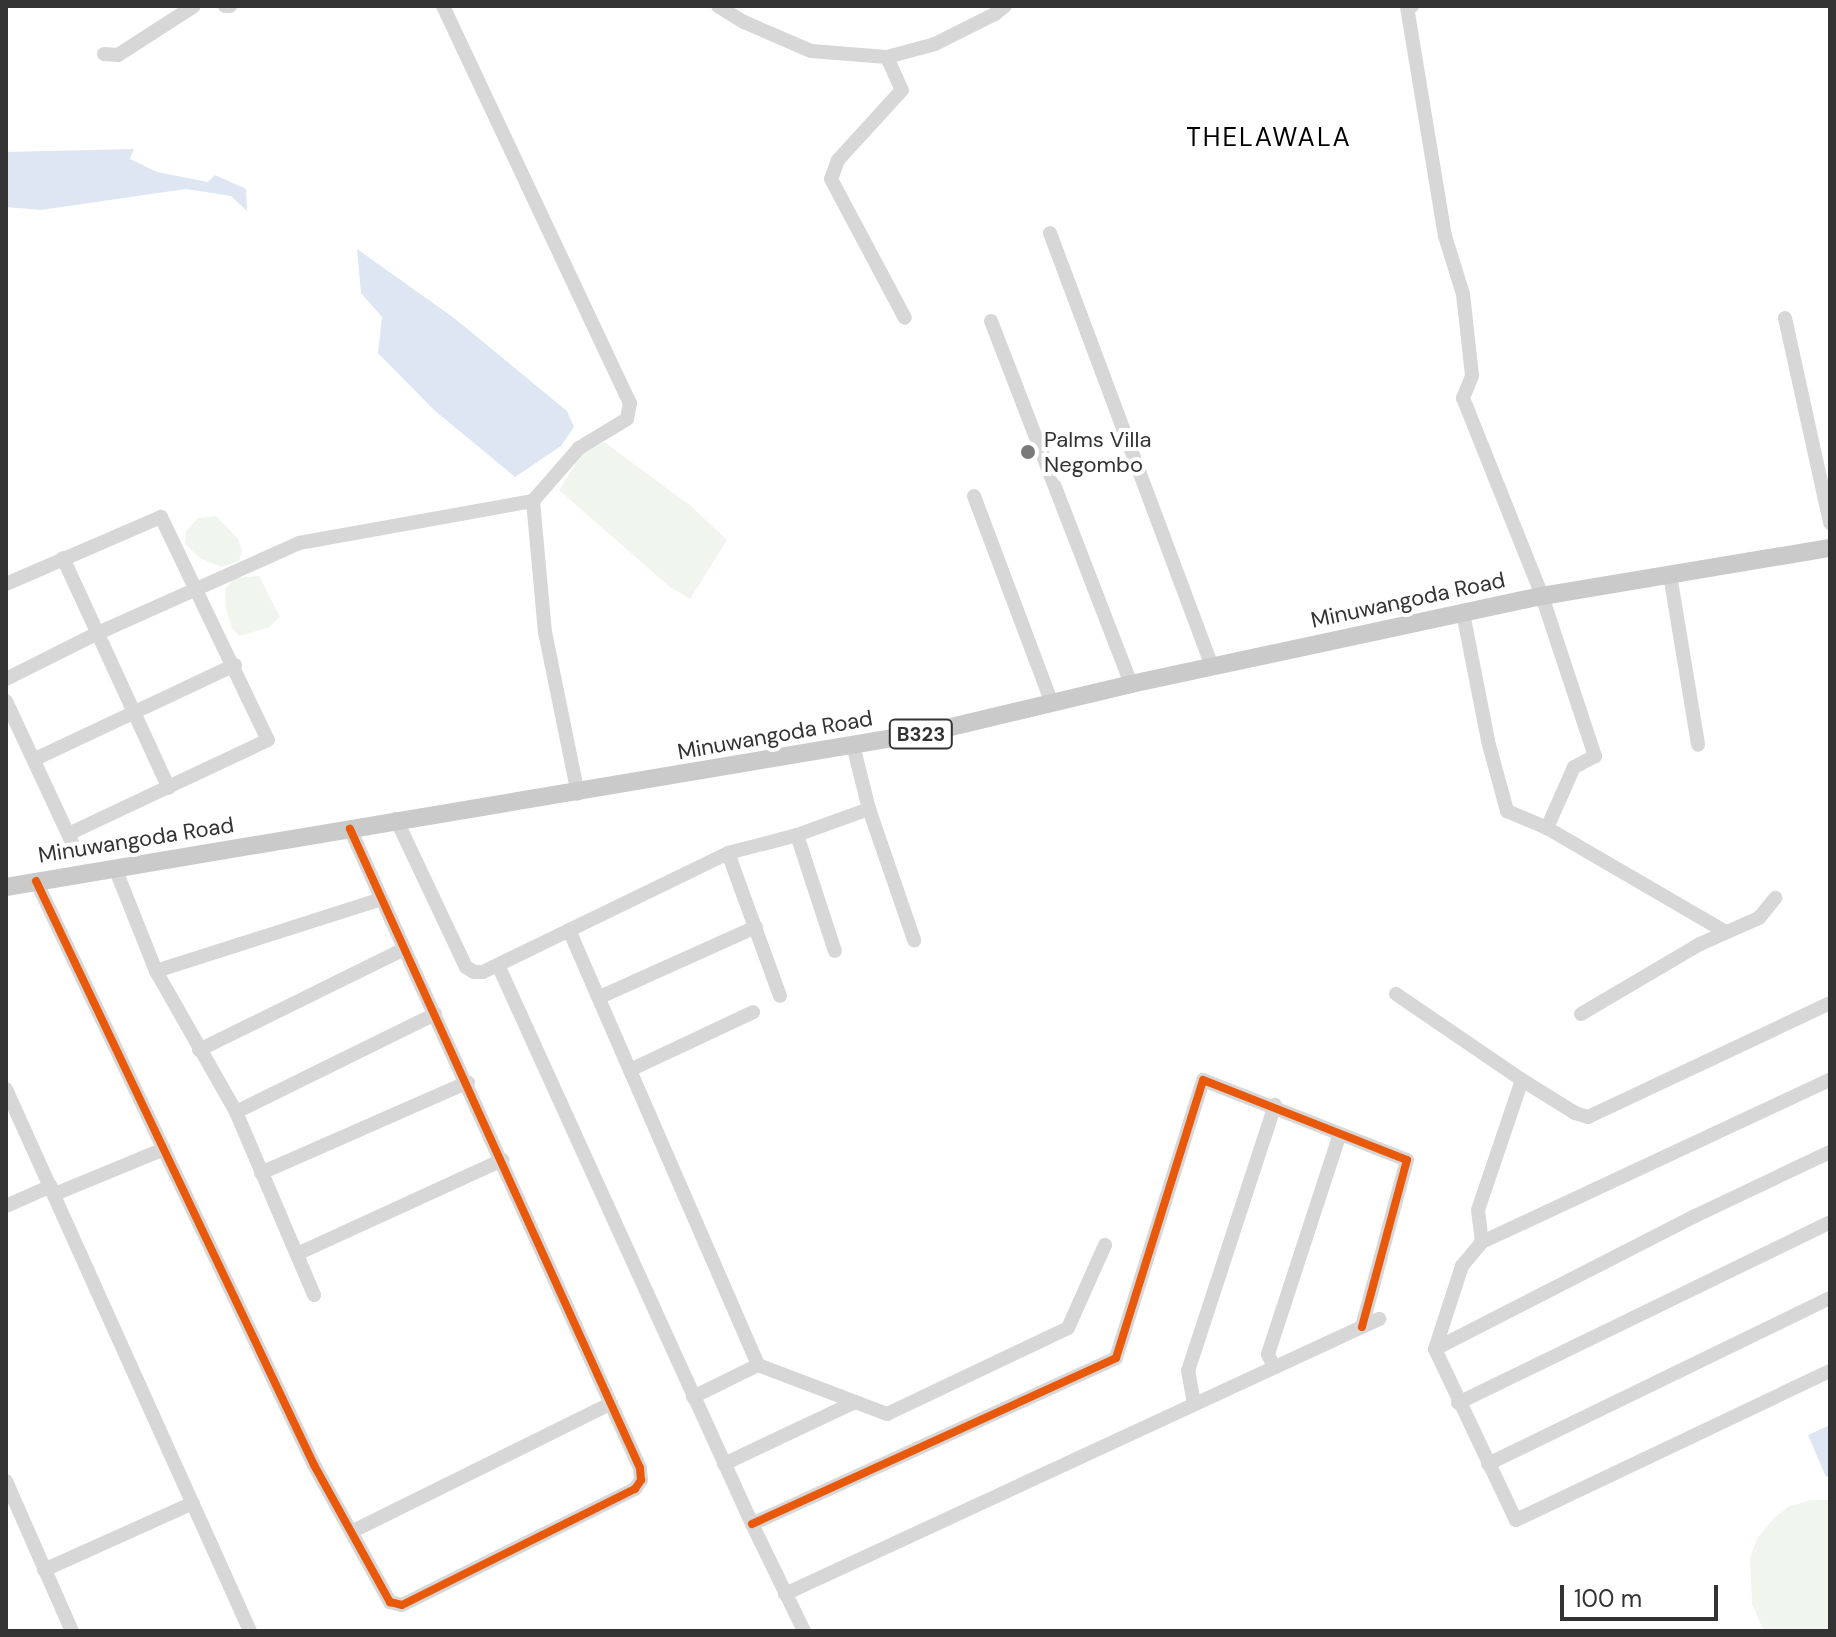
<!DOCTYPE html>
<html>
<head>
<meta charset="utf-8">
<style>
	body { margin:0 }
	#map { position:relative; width:1836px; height:1637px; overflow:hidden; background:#fff; font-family:"DM Sans",sans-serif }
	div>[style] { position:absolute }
	.green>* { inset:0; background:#f0f5ed }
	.water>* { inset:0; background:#dde6f2 }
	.minor>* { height:14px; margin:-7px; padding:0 7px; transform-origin:7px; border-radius:7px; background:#d7d7d7 }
	.major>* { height:18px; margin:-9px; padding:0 9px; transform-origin:9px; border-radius:9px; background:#cacaca }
	.cycleway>* { height:8px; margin:-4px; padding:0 4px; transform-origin:4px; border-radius:4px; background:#e8590c }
	.dots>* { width:22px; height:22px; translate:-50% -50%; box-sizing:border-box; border:4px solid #fff; border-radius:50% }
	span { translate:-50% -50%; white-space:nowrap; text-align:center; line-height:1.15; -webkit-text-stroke:8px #fff; paint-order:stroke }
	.shield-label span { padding:2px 6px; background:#fff; border:2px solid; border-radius:6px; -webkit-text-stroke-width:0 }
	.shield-label { font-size:20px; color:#333; font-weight:700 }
	.poi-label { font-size:22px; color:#333 }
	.left { translate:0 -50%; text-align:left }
	.street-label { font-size:22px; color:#333 }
	.quarter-label { font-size:26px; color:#000; letter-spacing:2px }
	.frame { position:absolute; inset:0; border:8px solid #333; pointer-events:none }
	.scale { position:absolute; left:1560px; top:1585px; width:158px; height:36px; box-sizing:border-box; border:4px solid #333; border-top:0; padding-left:10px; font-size:24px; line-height:28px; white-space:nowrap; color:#333; -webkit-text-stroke:6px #fff; paint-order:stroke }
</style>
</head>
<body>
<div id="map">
	<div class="green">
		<i style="clip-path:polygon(604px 442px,691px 506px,727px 540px,690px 599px,670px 587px,559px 490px,575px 465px,574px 458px)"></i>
		<i style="clip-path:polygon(216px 516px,238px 539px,242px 551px,239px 561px,221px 567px,200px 558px,185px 544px,186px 531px,198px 518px)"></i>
		<i style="clip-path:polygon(259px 576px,280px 617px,268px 628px,239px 636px,232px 628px,226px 608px,225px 589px,235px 578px)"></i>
		<i style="clip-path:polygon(1810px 1500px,1830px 1500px,1830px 1631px,1764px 1631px,1752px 1604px,1750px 1557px,1758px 1537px,1776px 1516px,1788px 1507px)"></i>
	</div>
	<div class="water">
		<i style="clip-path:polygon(134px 149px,130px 159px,157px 172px,208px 182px,215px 175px,246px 189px,247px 211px,231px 196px,186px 189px,41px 210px,6px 207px,6px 152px)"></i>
		<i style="clip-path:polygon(357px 249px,454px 318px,567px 411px,574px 427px,561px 446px,515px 477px,434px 410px,378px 353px,382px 317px,361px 293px)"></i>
		<i style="clip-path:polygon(1830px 1425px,1830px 1475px,1826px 1477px,1808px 1435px)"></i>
	</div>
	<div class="minor">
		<i style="left:225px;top:6px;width:5px"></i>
		<i style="left:443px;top:6px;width:439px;rotate:64.8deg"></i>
		<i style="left:630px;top:403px;width:16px;rotate:101deg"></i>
		<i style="left:627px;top:419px;width:56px;rotate:148.9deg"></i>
		<i style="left:579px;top:448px;width:70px;rotate:131deg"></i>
		<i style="left:533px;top:501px;width:132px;rotate:84.8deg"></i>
		<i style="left:545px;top:632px;width:165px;rotate:78.5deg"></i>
		<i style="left:718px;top:6px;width:31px;rotate:32deg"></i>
		<i style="left:744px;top:22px;width:73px;rotate:23.4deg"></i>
		<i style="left:811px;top:51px;width:76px;rotate:4.5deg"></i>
		<i style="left:887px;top:57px;width:50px;rotate:-15.2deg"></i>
		<i style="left:935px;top:44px;width:67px;rotate:-26.6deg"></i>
		<i style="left:995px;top:14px;width:13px;rotate:-39deg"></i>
		<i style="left:1412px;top:6px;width:5px;rotate:169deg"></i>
		<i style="left:1407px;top:7px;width:232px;rotate:80.6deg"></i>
		<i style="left:1445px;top:236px;width:61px;rotate:72.8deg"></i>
		<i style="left:1463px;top:294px;width:82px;rotate:83.7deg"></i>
		<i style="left:1472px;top:376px;width:24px;rotate:112deg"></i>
		<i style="left:1463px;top:398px;width:213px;rotate:68.2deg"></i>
		<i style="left:1542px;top:596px;width:169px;rotate:71.7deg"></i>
		<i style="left:1595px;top:756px;width:24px;rotate:152deg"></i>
		<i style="left:1574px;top:767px;width:67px;rotate:113.9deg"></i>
		<i style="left:104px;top:54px;width:14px;rotate:4deg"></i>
		<i style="left:118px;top:55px;width:90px;rotate:-32.8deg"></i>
		<i style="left:887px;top:57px;width:36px;rotate:66deg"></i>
		<i style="left:902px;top:90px;width:95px;rotate:132.4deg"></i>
		<i style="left:838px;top:160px;width:20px;rotate:110deg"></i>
		<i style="left:831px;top:179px;width:157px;rotate:62deg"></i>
		<i style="left:1050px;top:233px;width:463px;rotate:69.5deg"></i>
		<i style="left:1785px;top:318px;width:210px;rotate:77.6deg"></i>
		<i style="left:991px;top:321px;width:389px;rotate:68.9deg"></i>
		<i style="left:974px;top:496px;width:221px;rotate:69.4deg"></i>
		<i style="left:63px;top:558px;width:253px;rotate:65.3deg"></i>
		<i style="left:1670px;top:575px;width:172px;rotate:80.6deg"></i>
		<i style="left:6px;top:584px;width:169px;rotate:-23.4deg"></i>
		<i style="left:161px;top:517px;width:247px;rotate:64.4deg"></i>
		<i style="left:268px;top:740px;width:219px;rotate:154.8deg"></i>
		<i style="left:1463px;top:613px;width:130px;rotate:78.9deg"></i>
		<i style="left:1488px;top:741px;width:73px;rotate:74.8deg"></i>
		<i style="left:1507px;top:811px;width:43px;rotate:23deg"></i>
		<i style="left:1547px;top:828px;width:207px;rotate:30.2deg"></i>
		<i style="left:6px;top:679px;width:103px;rotate:-26.6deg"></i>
		<i style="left:98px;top:633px;width:220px;rotate:-24.1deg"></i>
		<i style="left:299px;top:543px;width:238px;rotate:-10.2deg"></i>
		<i style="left:6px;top:701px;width:168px;rotate:65deg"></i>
		<i style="left:853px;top:745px;width:66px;rotate:76deg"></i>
		<i style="left:35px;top:759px;width:221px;rotate:-25.2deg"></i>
		<i style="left:396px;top:819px;width:164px;rotate:64.7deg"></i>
		<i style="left:466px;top:967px;width:9px;rotate:32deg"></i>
		<i style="left:474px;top:972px;width:9px"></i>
		<i style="left:483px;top:972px;width:272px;rotate:-25.9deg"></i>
		<i style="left:728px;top:853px;width:71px;rotate:-14.6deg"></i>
		<i style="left:797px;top:835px;width:77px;rotate:-19.9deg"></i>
		<i style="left:869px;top:809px;width:139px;rotate:71deg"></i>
		<i style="left:797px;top:835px;width:122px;rotate:71.9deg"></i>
		<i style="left:728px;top:853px;width:152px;rotate:70deg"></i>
		<i style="left:115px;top:868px;width:111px;rotate:68.3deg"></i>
		<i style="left:156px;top:971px;width:162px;rotate:60.4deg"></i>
		<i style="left:236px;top:1112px;width:199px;rotate:66.9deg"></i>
		<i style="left:36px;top:881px;width:647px;rotate:64.54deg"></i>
		<i style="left:314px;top:1465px;width:157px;rotate:61deg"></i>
		<i style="left:390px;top:1602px;width:12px;rotate:14deg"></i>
		<i style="left:402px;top:1605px;width:260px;rotate:-26.5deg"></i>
		<i style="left:635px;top:1489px;width:11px;rotate:-56deg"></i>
		<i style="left:641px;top:1480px;width:12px;rotate:-95deg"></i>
		<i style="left:640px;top:1468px;width:702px;rotate:-114.41deg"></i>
		<i style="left:569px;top:930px;width:474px;rotate:66.5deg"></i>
		<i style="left:758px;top:1365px;width:138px;rotate:20.8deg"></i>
		<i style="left:887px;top:1414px;width:200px;rotate:-25.4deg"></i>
		<i style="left:1068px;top:1328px;width:91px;rotate:-66deg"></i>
		<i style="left:498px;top:965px;width:614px;rotate:65.56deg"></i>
		<i style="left:752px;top:1524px;width:119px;rotate:64.1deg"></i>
		<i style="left:156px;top:971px;width:236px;rotate:-17.7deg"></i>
		<i style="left:1396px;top:994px;width:153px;rotate:34.3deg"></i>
		<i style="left:1522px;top:1080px;width:62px;rotate:31.9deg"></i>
		<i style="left:1575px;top:1113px;width:14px;rotate:17deg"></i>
		<i style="left:1588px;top:1117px;width:268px;rotate:-25.2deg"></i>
		<i style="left:600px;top:997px;width:171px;rotate:-24.2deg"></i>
		<i style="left:1581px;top:1014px;width:138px;rotate:-30.5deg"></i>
		<i style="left:1700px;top:944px;width:64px;rotate:-23.8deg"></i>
		<i style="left:1759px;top:918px;width:26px;rotate:-51deg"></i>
		<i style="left:199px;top:1050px;width:229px;rotate:-26.2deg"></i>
		<i style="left:630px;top:1070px;width:136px;rotate:-25.2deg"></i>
		<i style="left:1522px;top:1080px;width:137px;rotate:108.7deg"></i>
		<i style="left:1478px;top:1210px;width:32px;rotate:83deg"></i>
		<i style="left:1482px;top:1242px;width:31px;rotate:130deg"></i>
		<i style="left:1462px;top:1266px;width:87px;rotate:108deg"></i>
		<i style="left:1435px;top:1349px;width:189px;rotate:64.7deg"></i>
		<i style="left:1516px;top:1520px;width:348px;rotate:-25.4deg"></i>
		<i style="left:6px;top:1089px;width:594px;rotate:65.76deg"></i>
		<i style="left:236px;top:1112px;width:222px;rotate:-26.2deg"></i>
		<i style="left:261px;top:1173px;width:226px;rotate:-23.7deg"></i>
		<i style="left:55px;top:1194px;width:118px;rotate:-22.4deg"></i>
		<i style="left:6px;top:1206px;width:49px;rotate:-24deg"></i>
		<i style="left:1482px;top:1242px;width:384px;rotate:-25deg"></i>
		<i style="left:297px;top:1254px;width:226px;rotate:-24.6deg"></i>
		<i style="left:1435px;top:1349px;width:292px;rotate:-27.1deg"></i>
		<i style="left:1695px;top:1216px;width:149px;rotate:-25.4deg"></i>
		<i style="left:1274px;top:1367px;width:14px;rotate:-115deg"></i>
		<i style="left:1268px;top:1354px;width:231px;rotate:-71.9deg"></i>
		<i style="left:693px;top:1397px;width:72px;rotate:-26.2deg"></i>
		<i style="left:1458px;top:1403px;width:414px;rotate:-25.9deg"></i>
		<i style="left:1194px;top:1404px;width:34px;rotate:-100deg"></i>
		<i style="left:1188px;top:1371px;width:280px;rotate:-71.9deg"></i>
		<i style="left:724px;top:1464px;width:145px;rotate:-25.3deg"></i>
		<i style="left:1488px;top:1464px;width:380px;rotate:-25.9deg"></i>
		<i style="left:6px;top:1481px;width:164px;rotate:66.3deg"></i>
		<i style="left:752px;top:1524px;width:400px;rotate:-24.5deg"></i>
		<i style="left:1116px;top:1358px;width:291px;rotate:-72.6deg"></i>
		<i style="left:1203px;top:1080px;width:219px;rotate:21.4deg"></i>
		<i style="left:1407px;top:1160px;width:173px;rotate:105.1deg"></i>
		<i style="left:353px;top:1531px;width:287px;rotate:-26.3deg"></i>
		<i style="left:44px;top:1570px;width:163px;rotate:-24.2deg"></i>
		<i style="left:785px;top:1594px;width:655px;rotate:-24.84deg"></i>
	</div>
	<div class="major">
		<i style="left:6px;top:887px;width:941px;rotate:-9.54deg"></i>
		<i style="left:934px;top:731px;width:203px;rotate:-13.4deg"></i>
		<i style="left:1131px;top:684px;width:420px;rotate:-12.1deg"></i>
		<i style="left:1542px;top:596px;width:292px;rotate:-9.5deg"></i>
	</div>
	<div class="cycleway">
		<i style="left:36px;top:881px;width:647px;rotate:64.54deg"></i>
		<i style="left:314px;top:1465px;width:157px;rotate:61deg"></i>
		<i style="left:390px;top:1602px;width:12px;rotate:14deg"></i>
		<i style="left:402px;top:1605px;width:260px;rotate:-26.5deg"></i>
		<i style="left:635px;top:1489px;width:11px;rotate:-56deg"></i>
		<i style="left:641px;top:1480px;width:12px;rotate:-95deg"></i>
		<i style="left:640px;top:1468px;width:702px;rotate:-114.41deg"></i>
		<i style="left:752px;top:1524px;width:400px;rotate:-24.5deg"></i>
		<i style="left:1116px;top:1358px;width:291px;rotate:-72.6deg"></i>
		<i style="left:1203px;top:1080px;width:219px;rotate:21.4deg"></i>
		<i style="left:1407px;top:1160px;width:173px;rotate:105.1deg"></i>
	</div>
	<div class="dots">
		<i style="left:1028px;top:452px;background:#7a7a7a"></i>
	</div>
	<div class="shield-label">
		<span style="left:921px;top:734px">B323</span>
	</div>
	<div class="poi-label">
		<span class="left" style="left:1044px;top:452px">Palms Villa<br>Negombo</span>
	</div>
	<div class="street-label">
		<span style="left:1408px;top:600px;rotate:-12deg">Minuwangoda Road</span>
		<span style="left:775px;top:735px;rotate:-10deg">Minuwangoda Road</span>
		<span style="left:136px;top:840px;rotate:-9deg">Minuwangoda Road</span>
	</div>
	<div class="quarter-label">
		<span style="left:1269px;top:138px">THELAWALA</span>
	</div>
	<div class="frame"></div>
	<div class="scale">100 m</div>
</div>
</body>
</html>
